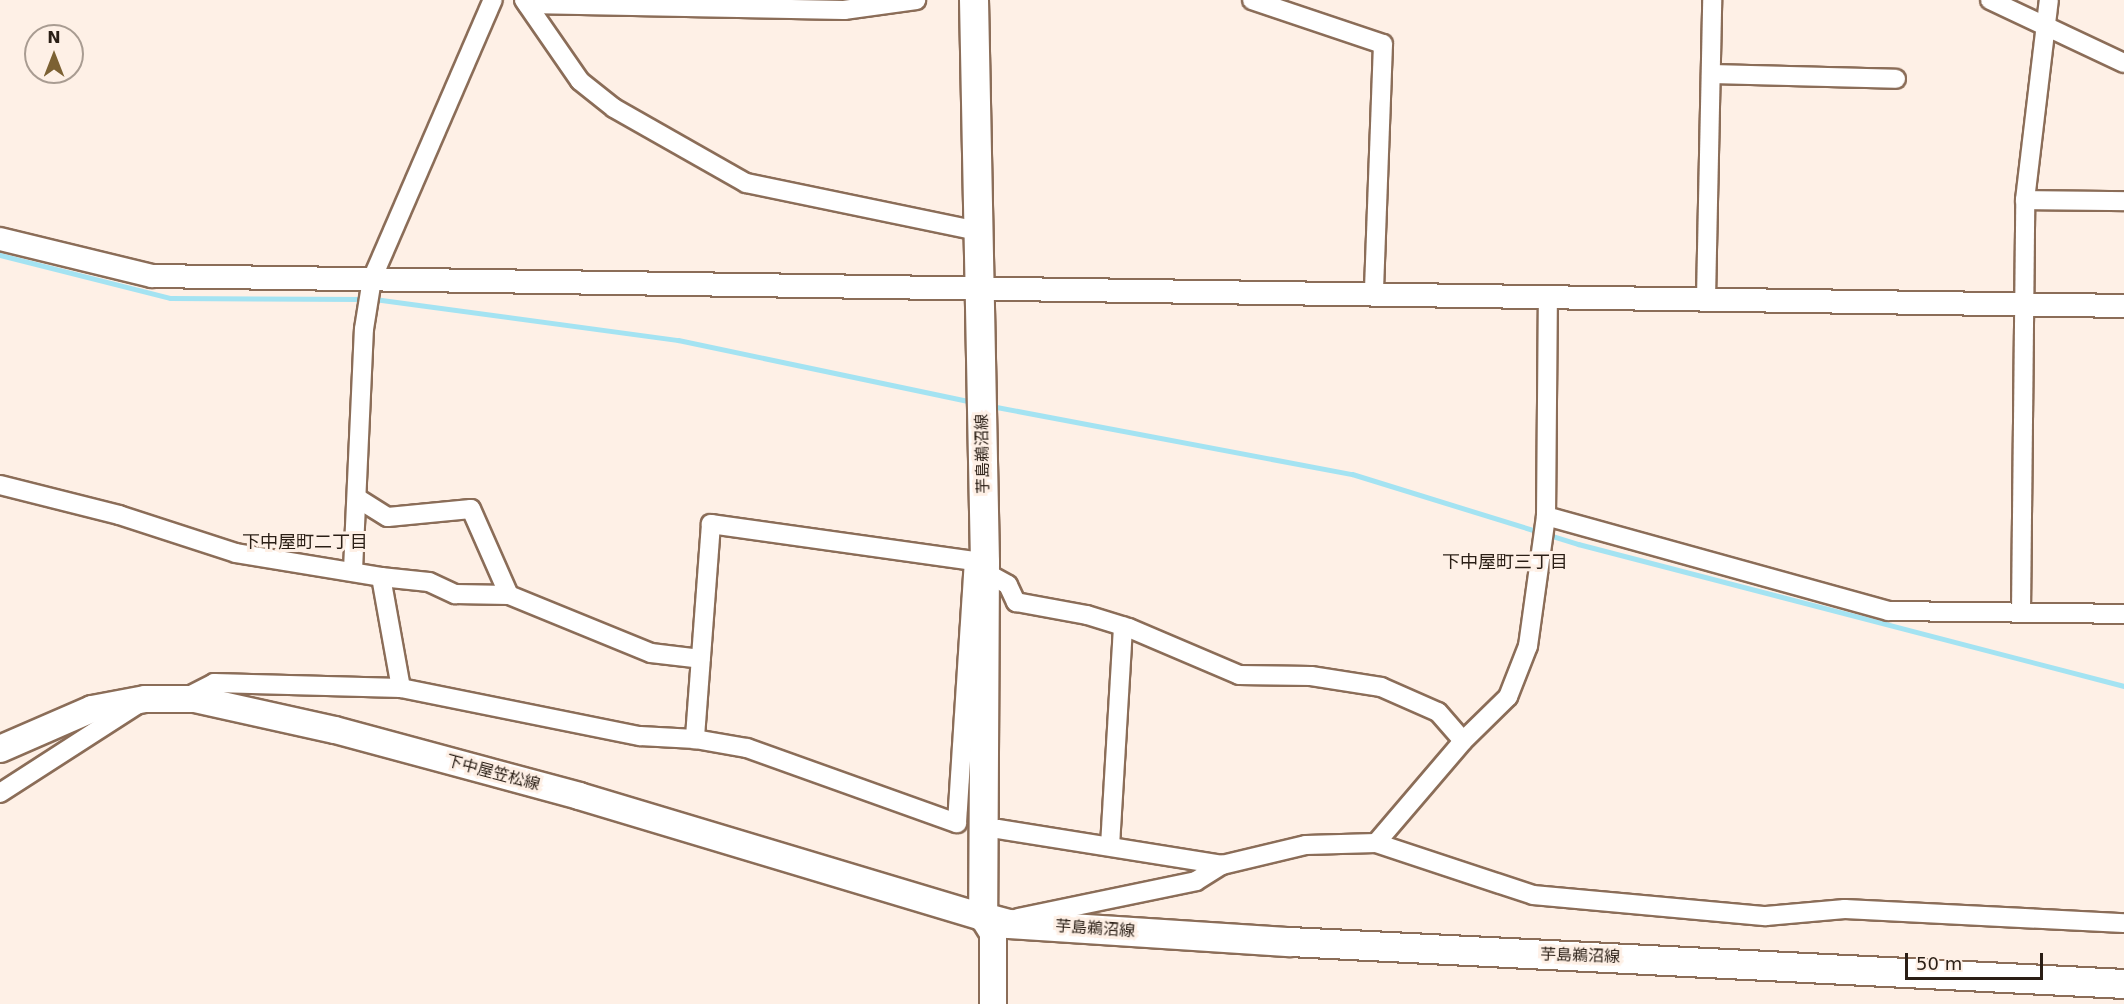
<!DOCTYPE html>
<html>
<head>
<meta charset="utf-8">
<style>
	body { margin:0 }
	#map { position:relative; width:2124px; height:1004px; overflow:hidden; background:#fef0e6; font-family:"DejaVu Sans","Noto Sans JP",sans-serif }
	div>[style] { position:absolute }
	.stream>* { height:5px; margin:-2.5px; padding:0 2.5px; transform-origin:2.5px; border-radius:2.5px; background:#a4e3f2 }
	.roads { filter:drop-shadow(2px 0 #8b6d58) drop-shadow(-2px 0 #8b6d58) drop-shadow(0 2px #8b6d58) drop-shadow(0 -2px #8b6d58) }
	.minor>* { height:18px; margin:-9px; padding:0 9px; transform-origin:9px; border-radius:9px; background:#fff }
	.tertiary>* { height:22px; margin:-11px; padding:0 11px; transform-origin:11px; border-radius:11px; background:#fff }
	.secondary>* { height:26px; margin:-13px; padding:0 13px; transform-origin:13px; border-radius:13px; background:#fff }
	.primary>* { height:28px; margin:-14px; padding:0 14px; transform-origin:14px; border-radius:14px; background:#fff }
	span { translate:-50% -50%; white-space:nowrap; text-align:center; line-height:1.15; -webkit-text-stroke:6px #fef0e6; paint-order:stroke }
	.street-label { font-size:16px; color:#2a1e15 }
	.neighbourhood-label { font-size:18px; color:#2a1e15 }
	.north { position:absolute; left:24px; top:24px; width:60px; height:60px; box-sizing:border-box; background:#fef0e6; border:2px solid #a99c92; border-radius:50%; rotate:0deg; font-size:16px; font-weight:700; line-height:24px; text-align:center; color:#2a1e15 }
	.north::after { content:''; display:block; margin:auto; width:21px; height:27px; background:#7c6133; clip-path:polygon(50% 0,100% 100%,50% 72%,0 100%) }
	.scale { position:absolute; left:1905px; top:953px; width:138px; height:27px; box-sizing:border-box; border:3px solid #2a1e15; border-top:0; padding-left:8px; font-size:18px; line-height:21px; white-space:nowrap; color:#2a1e15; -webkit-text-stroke:4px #fef0e6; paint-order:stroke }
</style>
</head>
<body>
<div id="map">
	<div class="stream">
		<i style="left:0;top:255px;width:175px;rotate:14.2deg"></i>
		<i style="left:170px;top:298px;width:194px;rotate:0.3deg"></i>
		<i style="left:374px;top:299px;width:307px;rotate:7.7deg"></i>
		<i style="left:678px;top:340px;width:301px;rotate:11.9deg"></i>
		<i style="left:991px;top:406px;width:367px;rotate:10.7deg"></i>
		<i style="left:1352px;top:474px;width:237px;rotate:17.2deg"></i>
		<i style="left:1578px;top:544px;width:564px;rotate:14.58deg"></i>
	</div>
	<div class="roads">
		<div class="minor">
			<i style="left:524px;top:0;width:98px;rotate:55.3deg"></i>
			<i style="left:580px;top:81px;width:43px;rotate:38.5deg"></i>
			<i style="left:614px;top:108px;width:152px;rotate:29.6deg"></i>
			<i style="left:746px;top:183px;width:237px;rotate:11.7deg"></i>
			<i style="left:1252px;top:0;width:138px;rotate:18.6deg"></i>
			<i style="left:1383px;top:44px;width:250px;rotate:92.1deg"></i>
			<i style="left:1990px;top:0;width:148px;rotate:25.2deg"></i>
			<i style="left:527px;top:4px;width:317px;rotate:1.1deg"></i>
			<i style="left:844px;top:10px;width:73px;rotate:-7.9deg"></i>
			<i style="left:1711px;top:74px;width:185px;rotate:1.5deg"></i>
			<i style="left:2025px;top:200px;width:99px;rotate:0.6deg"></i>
			<i style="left:1706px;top:298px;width:298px;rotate:-88.8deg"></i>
			<i style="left:0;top:485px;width:123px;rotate:14.1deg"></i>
			<i style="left:119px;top:515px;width:123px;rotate:18deg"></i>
			<i style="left:236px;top:553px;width:147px;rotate:9.4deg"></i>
			<i style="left:381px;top:577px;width:113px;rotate:79.8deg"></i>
			<i style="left:401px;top:688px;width:244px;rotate:11.4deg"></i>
			<i style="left:640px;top:736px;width:55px;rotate:3.1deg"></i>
			<i style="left:695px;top:739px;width:53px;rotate:9.8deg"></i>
			<i style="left:747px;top:748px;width:223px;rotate:19.7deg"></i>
			<i style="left:957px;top:823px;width:263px;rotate:-86.3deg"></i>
			<i style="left:974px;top:561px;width:266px;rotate:-172deg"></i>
			<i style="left:711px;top:524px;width:216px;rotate:94.3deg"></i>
			<i style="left:357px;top:498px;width:36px;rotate:32deg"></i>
			<i style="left:388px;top:517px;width:83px;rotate:-5.5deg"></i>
			<i style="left:471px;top:509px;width:94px;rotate:66.2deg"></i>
			<i style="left:1546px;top:516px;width:355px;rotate:15.5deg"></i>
			<i style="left:1888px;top:611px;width:236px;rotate:0.7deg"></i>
			<i style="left:353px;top:570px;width:241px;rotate:-87.4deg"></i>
			<i style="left:364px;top:329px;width:51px;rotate:-80.9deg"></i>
			<i style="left:372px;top:279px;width:304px;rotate:-66.6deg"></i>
			<i style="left:985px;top:572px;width:26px;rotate:29deg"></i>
			<i style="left:1008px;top:585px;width:19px;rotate:65deg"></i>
			<i style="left:1016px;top:602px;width:72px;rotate:10.4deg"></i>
			<i style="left:1087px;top:615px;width:44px;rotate:17.2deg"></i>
			<i style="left:1129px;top:628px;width:120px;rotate:23.1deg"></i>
			<i style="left:1239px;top:675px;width:72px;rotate:0.8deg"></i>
			<i style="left:1311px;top:676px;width:71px;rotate:8.9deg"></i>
			<i style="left:1381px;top:687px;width:62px;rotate:23.7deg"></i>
			<i style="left:1438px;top:712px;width:38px;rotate:49deg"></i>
			<i style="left:381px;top:577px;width:48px;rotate:5.9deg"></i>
			<i style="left:429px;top:582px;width:29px;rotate:25deg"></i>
			<i style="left:455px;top:594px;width:54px;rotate:1.1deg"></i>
			<i style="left:509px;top:595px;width:153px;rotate:22.2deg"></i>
			<i style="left:651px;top:653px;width:50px;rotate:6.8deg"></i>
			<i style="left:2021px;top:612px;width:412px;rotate:-89.4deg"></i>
			<i style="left:2025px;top:200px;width:201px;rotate:-83.2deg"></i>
			<i style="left:185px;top:698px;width:33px;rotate:-27deg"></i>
			<i style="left:214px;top:683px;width:187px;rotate:1.5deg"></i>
			<i style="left:0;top:793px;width:164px;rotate:-32.8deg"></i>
			<i style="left:998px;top:829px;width:227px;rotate:9.1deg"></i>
			<i style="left:1376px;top:843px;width:134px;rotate:-49.5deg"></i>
			<i style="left:1463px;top:741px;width:63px;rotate:-44.4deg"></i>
			<i style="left:1508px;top:697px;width:55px;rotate:-68.6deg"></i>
			<i style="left:1528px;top:646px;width:131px;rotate:-82.1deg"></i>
			<i style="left:1546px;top:516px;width:220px;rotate:-89.5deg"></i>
			<i style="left:1110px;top:846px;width:220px;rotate:-86.6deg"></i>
			<i style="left:1018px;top:918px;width:182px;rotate:-11.7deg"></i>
			<i style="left:1196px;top:881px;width:31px;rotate:-32deg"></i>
			<i style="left:1222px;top:865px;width:86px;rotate:-13.4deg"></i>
			<i style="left:1306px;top:845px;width:70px;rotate:-1.6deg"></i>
			<i style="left:1376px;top:843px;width:165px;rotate:18.3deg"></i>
			<i style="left:1533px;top:895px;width:234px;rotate:5.2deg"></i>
			<i style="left:1766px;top:916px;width:79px;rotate:-5.1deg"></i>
			<i style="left:1845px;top:909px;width:279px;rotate:2.9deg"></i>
		</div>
		<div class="tertiary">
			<i style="left:0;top:239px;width:156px;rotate:13.7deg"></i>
			<i style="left:152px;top:276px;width:1972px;rotate:0.87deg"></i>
		</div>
		<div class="secondary">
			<i style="left:0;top:749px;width:100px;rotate:-23.5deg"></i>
			<i style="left:92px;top:709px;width:54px;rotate:-10.7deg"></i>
			<i style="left:145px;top:699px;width:50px"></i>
			<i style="left:195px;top:699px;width:143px;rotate:12.5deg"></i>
			<i style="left:335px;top:730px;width:253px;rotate:15.1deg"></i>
			<i style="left:579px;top:796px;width:422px;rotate:16.7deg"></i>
			<i style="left:983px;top:917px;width:19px;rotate:58deg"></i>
			<i style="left:993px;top:933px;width:71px;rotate:90deg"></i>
		</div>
		<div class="primary">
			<i style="left:974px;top:0;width:562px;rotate:88.88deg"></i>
			<i style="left:985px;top:562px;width:355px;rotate:90.3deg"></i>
			<i style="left:983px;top:917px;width:27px;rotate:15deg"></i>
			<i style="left:1009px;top:924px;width:282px;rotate:3.7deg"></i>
			<i style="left:1290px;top:942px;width:835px;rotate:2.88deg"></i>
		</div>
	</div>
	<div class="street-label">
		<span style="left:983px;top:454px;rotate:-91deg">芋島鵜沼線</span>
		<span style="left:493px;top:773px;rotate:15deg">下中屋笠松線</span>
		<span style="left:1095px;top:929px;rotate:4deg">芋島鵜沼線</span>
		<span style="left:1580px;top:956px;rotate:2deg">芋島鵜沼線</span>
	</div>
	<div class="neighbourhood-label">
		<span style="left:305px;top:542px">下中屋町二丁目</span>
		<span style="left:1505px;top:562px">下中屋町三丁目</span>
	</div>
	<div class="north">N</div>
	<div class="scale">50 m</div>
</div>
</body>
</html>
